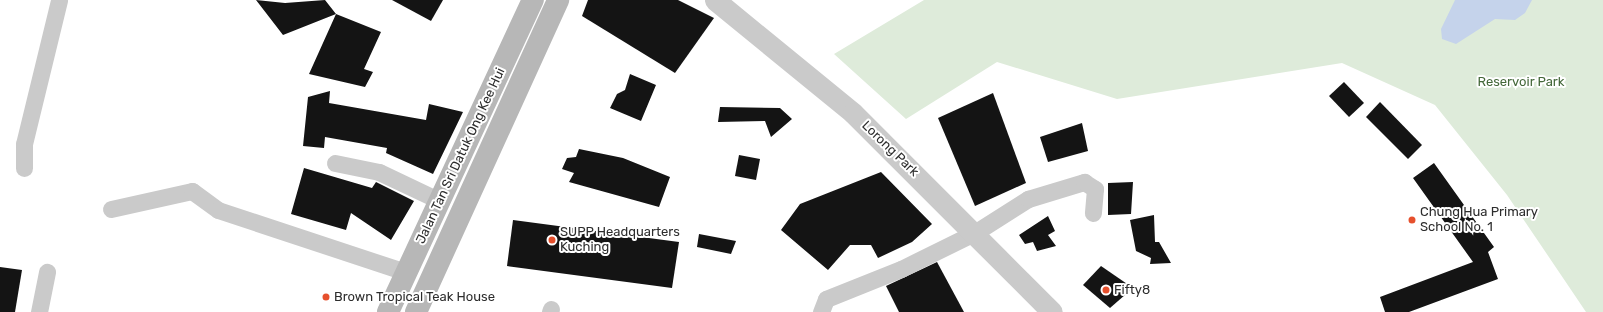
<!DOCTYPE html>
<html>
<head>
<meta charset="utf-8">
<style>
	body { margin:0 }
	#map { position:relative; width:1603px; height:312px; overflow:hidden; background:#fff; font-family:Rubik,sans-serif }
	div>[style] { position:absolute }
	.green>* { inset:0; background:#deebda }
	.water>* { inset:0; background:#c5d3eb }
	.building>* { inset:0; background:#141414 }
	.minor>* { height:17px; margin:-8.5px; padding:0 8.5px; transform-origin:8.5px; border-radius:8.5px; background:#cacaca }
	.tertiary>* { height:21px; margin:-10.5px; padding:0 10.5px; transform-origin:10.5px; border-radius:10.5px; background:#cacaca }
	.secondary>* { height:22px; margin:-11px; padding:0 11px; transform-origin:11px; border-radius:11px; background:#b7b7b7 }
	.dots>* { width:11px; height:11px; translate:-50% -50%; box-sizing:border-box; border:2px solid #fff; border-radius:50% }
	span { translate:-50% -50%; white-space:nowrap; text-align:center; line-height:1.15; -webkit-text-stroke:4px #fff; paint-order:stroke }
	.park-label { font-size:13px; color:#44683a }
	.street-label { font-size:13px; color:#2d2d2d }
	.poi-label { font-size:13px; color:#2d2d2d }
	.left { translate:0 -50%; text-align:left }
</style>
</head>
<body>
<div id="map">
	<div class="green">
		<i style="clip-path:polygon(924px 0,1603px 0,1603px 312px,1586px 312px,1507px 195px,1435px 105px,1342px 63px,1117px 99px,997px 62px,906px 119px,834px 54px)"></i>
	</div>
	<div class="water">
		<i style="clip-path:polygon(1455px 0,1532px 0,1525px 13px,1515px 20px,1495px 19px,1456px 44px,1442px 39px,1441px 29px)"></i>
	</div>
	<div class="building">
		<i style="clip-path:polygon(256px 0,285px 3px,325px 0,336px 14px,283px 35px)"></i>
		<i style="clip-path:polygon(392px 0,443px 0,431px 21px)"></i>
		<i style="clip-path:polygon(588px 0,678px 0,714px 18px,675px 73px,582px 16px)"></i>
		<i style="clip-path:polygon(336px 14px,381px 32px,364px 69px,373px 72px,365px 87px,309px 74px)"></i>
		<i style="clip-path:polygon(630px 74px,656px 85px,641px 121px,610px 108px,617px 94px,625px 90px)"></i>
		<i style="clip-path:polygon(1344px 82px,1364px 103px,1349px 117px,1329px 96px)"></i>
		<i style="clip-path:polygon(330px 91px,329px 103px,426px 120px,429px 104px,463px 112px,433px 174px,386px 153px,387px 148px,325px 137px,324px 148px,303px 146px,308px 97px)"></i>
		<i style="clip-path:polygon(993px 93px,1026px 183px,975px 206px,938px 118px)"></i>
		<i style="clip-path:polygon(1380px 102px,1422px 145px,1408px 159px,1366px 117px)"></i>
		<i style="clip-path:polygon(720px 107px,780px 108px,792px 119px,771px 137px,765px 121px,718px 122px)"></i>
		<i style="clip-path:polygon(1082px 123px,1088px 151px,1048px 162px,1040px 137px)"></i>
		<i style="clip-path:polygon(579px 149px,623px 158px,670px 177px,659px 207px,569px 182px,574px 173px,562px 169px,567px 158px,576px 157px)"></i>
		<i style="clip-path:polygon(739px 155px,760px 159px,756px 180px,735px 176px)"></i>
		<i style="clip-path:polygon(1434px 163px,1494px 247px,1488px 252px,1498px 279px,1409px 312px,1385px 312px,1380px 297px,1473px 262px,1413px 178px)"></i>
		<i style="clip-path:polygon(304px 168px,372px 188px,376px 182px,414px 201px,391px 240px,351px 213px,346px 230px,291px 214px)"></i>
		<i style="clip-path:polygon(881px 172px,932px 224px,912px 242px,878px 258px,871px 245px,850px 245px,828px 270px,781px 230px,800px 204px)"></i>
		<i style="clip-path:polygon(1133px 182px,1131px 214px,1108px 215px,1108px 183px)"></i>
		<i style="clip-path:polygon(1154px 215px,1155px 242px,1159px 242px,1171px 263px,1150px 264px,1151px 258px,1136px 251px,1130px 220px)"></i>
		<i style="clip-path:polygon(1048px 216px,1055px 231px,1048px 235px,1056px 246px,1037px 251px,1033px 242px,1025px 244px,1019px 235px)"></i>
		<i style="clip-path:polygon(513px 220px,679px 242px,672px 288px,507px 266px)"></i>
		<i style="clip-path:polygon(699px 234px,736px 241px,731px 254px,697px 247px)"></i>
		<i style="clip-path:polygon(937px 262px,964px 312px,899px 312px,886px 286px)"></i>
		<i style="clip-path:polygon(1101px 266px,1133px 288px,1110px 308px,1083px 285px)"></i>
		<i style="clip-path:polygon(0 267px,22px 270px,15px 312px,0 312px)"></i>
	</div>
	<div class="minor">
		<i style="left:335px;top:163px;width:45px;rotate:11.6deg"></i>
		<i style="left:379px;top:172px;width:68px;rotate:25.4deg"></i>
		<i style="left:24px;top:168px;width:24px;rotate:-90deg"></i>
		<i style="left:24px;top:144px;width:148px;rotate:-76.3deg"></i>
		<i style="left:111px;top:209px;width:83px;rotate:-12.5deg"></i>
		<i style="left:192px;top:191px;width:32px;rotate:36deg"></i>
		<i style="left:218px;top:210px;width:198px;rotate:18.3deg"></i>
		<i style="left:39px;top:312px;width:41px;rotate:-78.7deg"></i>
		<i style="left:550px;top:312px;width:3px;rotate:-72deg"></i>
		<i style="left:821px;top:312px;width:14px;rotate:-69deg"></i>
		<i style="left:826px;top:299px;width:81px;rotate:-21.8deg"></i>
		<i style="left:901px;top:269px;width:84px;rotate:-26.3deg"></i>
		<i style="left:976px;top:232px;width:62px;rotate:-32.4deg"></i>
		<i style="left:1028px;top:199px;width:59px;rotate:-16.9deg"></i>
		<i style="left:1084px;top:182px;width:13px;rotate:32deg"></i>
		<i style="left:1095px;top:189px;width:24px;rotate:95deg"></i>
	</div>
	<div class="tertiary">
		<i style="left:715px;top:0;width:178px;rotate:39.3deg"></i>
		<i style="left:853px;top:113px;width:281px;rotate:45deg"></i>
	</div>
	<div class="secondary">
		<i style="left:388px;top:312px;width:344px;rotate:-65.1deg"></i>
		<i style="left:416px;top:312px;width:343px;rotate:-65.5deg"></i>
	</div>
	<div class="dots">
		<i style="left:1412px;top:220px;background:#e6502d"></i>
		<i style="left:552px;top:240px;background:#e6502d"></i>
		<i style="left:1106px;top:290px;background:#e6502d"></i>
		<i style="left:326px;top:297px;background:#e6502d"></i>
	</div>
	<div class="park-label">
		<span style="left:1521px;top:82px">Reservoir Park</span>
	</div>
	<div class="street-label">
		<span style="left:890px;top:149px;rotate:44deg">Lorong Park</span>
		<span style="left:461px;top:156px;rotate:-65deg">Jalan Tan Sri Datuk Ong Kee Hui</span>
	</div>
	<div class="poi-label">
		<span class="left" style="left:1420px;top:220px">Chung Hua Primary<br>School No. 1</span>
		<span class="left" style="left:560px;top:240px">SUPP Headquarters<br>Kuching</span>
		<span class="left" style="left:1114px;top:290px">Fifty8</span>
		<span class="left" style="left:334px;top:297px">Brown Tropical Teak House</span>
	</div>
</div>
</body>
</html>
